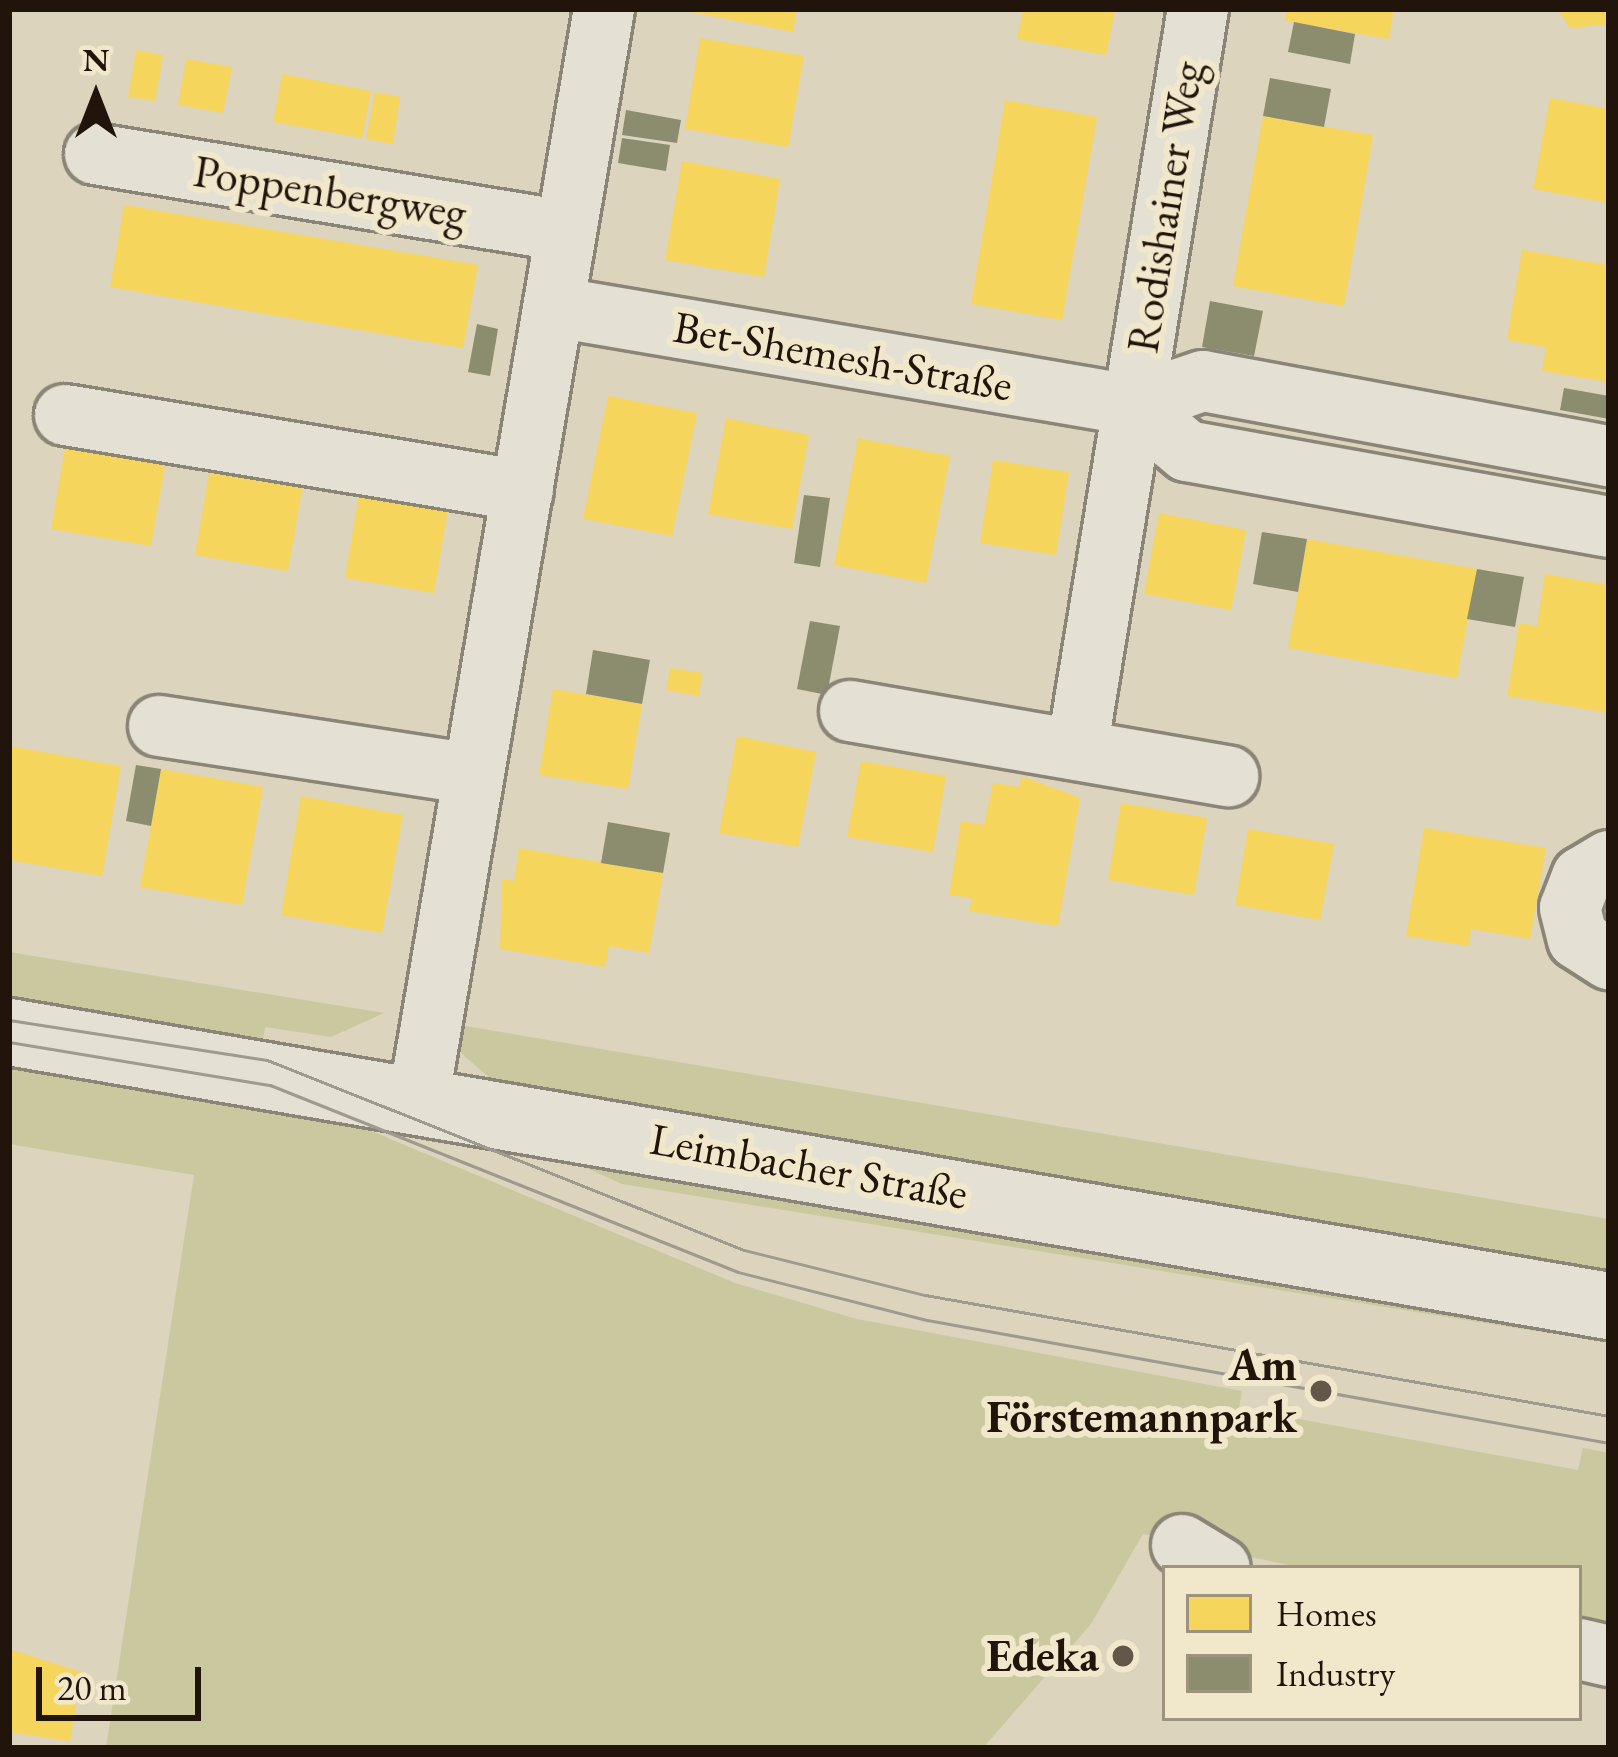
<!DOCTYPE html>
<html>
<head>
<meta charset="utf-8">
<style>
	body { margin:0 }
	#map { position:relative; width:1618px; height:1757px; overflow:hidden; background:#dcd4bc; font-family:"EB Garamond",serif }
	div>[style] { position:absolute }
	.green>* { inset:0; background:#cac89f }
	.homes>* { inset:0; background:#f6d55c }
	.industry>* { inset:0; background:#8c8c6e }
	.roads { filter:drop-shadow(3px 0 #8b8577) drop-shadow(-3px 0 #8b8577) drop-shadow(0 3px #8b8577) drop-shadow(0 -3px #8b8577) }
	.street>* { height:60px; margin:-30px; padding:0 30px; transform-origin:30px; border-radius:30px; background:#e4e0d3 }
	.secondary>* { height:66px; margin:-33px; padding:0 33px; transform-origin:33px; border-radius:33px; background:#e4e0d3 }
	.tram>* { height:3px; margin:-1.5px; padding:0 1.5px; transform-origin:1.5px; border-radius:1.5px; background:#9f9a90 }
	.dots>* { width:33px; height:33px; translate:-50% -50%; box-sizing:border-box; border:6px solid #f1e8cb; border-radius:50% }
	span { translate:-50% -50%; white-space:nowrap; text-align:center; line-height:1.15; -webkit-text-stroke:12px #f1e8cb; paint-order:stroke }
	.street-label { font-size:45px; color:#21140b }
	.poi-label { font-size:45px; color:#21140b; font-weight:700 }
	.right { translate:-100% -50%; text-align:right }
	.frame { position:absolute; inset:0; border:12px solid #21140b; pointer-events:none }
	.legend { position:absolute; left:1162px; top:1565px; width:420px; height:156px; box-sizing:border-box; background:#f1e8cb; border:3px solid #9e937e; margin:0; padding:15px 21px; list-style:none; font-size:36px; color:#21140b }
	.legend li { display:flex; align-items:center; gap:24px; height:60px }
	.legend b { width:60px; border:3px solid #9e937e }
	.north { position:absolute; left:36px; top:36px; width:120px; height:120px; -webkit-text-stroke:9px #f1e8cb; paint-order:stroke; rotate:0deg; font-size:33px; font-weight:700; line-height:48px; text-align:center; color:#21140b }
	.north::after { content:''; display:block; margin:auto; width:42px; height:54px; background:#21140b; clip-path:polygon(50% 0,100% 100%,50% 72%,0 100%) }
	.scale { position:absolute; left:36px; top:1667px; width:165px; height:54px; box-sizing:border-box; border:6px solid #21140b; border-top:0; padding-left:15px; font-size:36px; line-height:42px; white-space:nowrap; color:#21140b; -webkit-text-stroke:9px #f1e8cb; paint-order:stroke }
</style>
</head>
<body>
<div id="map">
	<div class="green">
		<i style="clip-path:polygon(9px 952px,384px 1013px,331px 1037px,265px 1027px,262px 1046px,9px 1001px)"></i>
		<i style="clip-path:polygon(453px 1024px,1609px 1219px,1609px 1276px,545px 1096px,491px 1079px,461px 1053px)"></i>
		<i style="clip-path:polygon(9px 1061px,321px 1110px,735px 1283px,857px 1319px,1242px 1391px,1239px 1408px,1578px 1470px,1583px 1448px,1609px 1453px,1609px 1633px,1579px 1627px,1579px 1568px,1302px 1568px,1143px 1534px,1091px 1624px,983px 1748px,106px 1748px,194px 1175px,9px 1144px)"></i>
		<i style="clip-path:polygon(515px 1136px,1356px 1287px,1553px 1334px,622px 1184px)"></i>
	</div>
	<div class="homes">
		<i style="clip-path:polygon(676px 9px,797px 9px,793px 32px)"></i>
		<i style="clip-path:polygon(1023px 9px,1115px 9px,1106px 55px,1017px 39px)"></i>
		<i style="clip-path:polygon(1287px 9px,1394px 9px,1389px 39px,1285px 21px)"></i>
		<i style="clip-path:polygon(1557px 9px,1609px 9px,1609px 24px,1570px 28px)"></i>
		<i style="clip-path:polygon(700px 38px,804px 56px,788px 147px,685px 129px)"></i>
		<i style="clip-path:polygon(136px 50px,163px 55px,155px 101px,128px 97px)"></i>
		<i style="clip-path:polygon(186px 59px,232px 67px,223px 113px,178px 105px)"></i>
		<i style="clip-path:polygon(282px 74px,371px 91px,362px 138px,273px 122px)"></i>
		<i style="clip-path:polygon(375px 92px,400px 97px,393px 144px,366px 139px)"></i>
		<i style="clip-path:polygon(1550px 98px,1609px 109px,1609px 203px,1533px 189px)"></i>
		<i style="clip-path:polygon(1005px 100px,1097px 117px,1062px 320px,971px 304px)"></i>
		<i style="clip-path:polygon(1263px 116px,1373px 135px,1344px 306px,1233px 286px)"></i>
		<i style="clip-path:polygon(682px 161px,780px 179px,764px 277px,665px 260px)"></i>
		<i style="clip-path:polygon(124px 205px,478px 265px,463px 348px,110px 287px)"></i>
		<i style="clip-path:polygon(1522px 250px,1609px 265px,1609px 382px,1542px 371px,1546px 347px,1507px 340px)"></i>
		<i style="clip-path:polygon(608px 396px,697px 413px,672px 536px,583px 519px)"></i>
		<i style="clip-path:polygon(726px 418px,809px 435px,792px 529px,708px 514px)"></i>
		<i style="clip-path:polygon(67px 436px,167px 454px,151px 546px,51px 529px)"></i>
		<i style="clip-path:polygon(858px 438px,950px 456px,926px 583px,834px 565px)"></i>
		<i style="clip-path:polygon(993px 460px,1069px 472px,1056px 555px,980px 543px)"></i>
		<i style="clip-path:polygon(210px 468px,303px 484px,288px 571px,195px 555px)"></i>
		<i style="clip-path:polygon(359px 494px,448px 509px,434px 593px,345px 578px)"></i>
		<i style="clip-path:polygon(1159px 513px,1246px 530px,1231px 610px,1144px 594px)"></i>
		<i style="clip-path:polygon(1307px 539px,1477px 569px,1457px 678px,1288px 648px)"></i>
		<i style="clip-path:polygon(1545px 574px,1609px 585px,1609px 713px,1507px 696px,1519px 623px,1537px 626px)"></i>
		<i style="clip-path:polygon(670px 668px,702px 673px,699px 696px,666px 690px)"></i>
		<i style="clip-path:polygon(553px 689px,642px 704px,628px 789px,539px 775px)"></i>
		<i style="clip-path:polygon(737px 736px,816px 752px,798px 847px,719px 833px)"></i>
		<i style="clip-path:polygon(9px 746px,121px 766px,102px 876px,9px 860px)"></i>
		<i style="clip-path:polygon(861px 761px,946px 776px,933px 852px,847px 837px)"></i>
		<i style="clip-path:polygon(161px 769px,263px 787px,242px 905px,140px 887px)"></i>
		<i style="clip-path:polygon(1021px 776px,1080px 798px,1058px 926px,969px 911px,972px 898px,949px 895px,961px 821px,984px 825px,993px 783px,1020px 787px)"></i>
		<i style="clip-path:polygon(301px 796px,403px 815px,382px 933px,281px 915px)"></i>
		<i style="clip-path:polygon(1121px 803px,1207px 818px,1194px 895px,1108px 880px)"></i>
		<i style="clip-path:polygon(1424px 828px,1546px 848px,1530px 939px,1471px 929px,1469px 946px,1406px 936px)"></i>
		<i style="clip-path:polygon(1248px 829px,1334px 844px,1320px 920px,1235px 905px)"></i>
		<i style="clip-path:polygon(519px 848px,663px 873px,649px 953px,609px 946px,605px 967px,500px 949px,502px 879px,514px 881px)"></i>
		<i style="clip-path:polygon(9px 1649px,81px 1672px,70px 1741px,9px 1732px)"></i>
	</div>
	<div class="industry">
		<i style="clip-path:polygon(1294px 22px,1355px 34px,1350px 64px,1288px 52px)"></i>
		<i style="clip-path:polygon(1270px 78px,1331px 89px,1324px 127px,1263px 116px)"></i>
		<i style="clip-path:polygon(626px 110px,681px 120px,677px 143px,622px 135px)"></i>
		<i style="clip-path:polygon(622px 138px,670px 145px,666px 171px,618px 163px)"></i>
		<i style="clip-path:polygon(1210px 301px,1263px 311px,1254px 356px,1202px 347px)"></i>
		<i style="clip-path:polygon(477px 324px,498px 329px,490px 376px,468px 372px)"></i>
		<i style="clip-path:polygon(1564px 388px,1609px 396px,1609px 419px,1560px 410px)"></i>
		<i style="clip-path:polygon(804px 495px,830px 498px,820px 567px,794px 563px)"></i>
		<i style="clip-path:polygon(1262px 532px,1307px 539px,1298px 592px,1253px 584px)"></i>
		<i style="clip-path:polygon(1477px 569px,1524px 577px,1515px 627px,1467px 619px)"></i>
		<i style="clip-path:polygon(810px 621px,840px 626px,827px 695px,797px 689px)"></i>
		<i style="clip-path:polygon(593px 650px,650px 660px,642px 704px,586px 694px)"></i>
		<i style="clip-path:polygon(136px 765px,161px 769px,151px 826px,126px 821px)"></i>
		<i style="clip-path:polygon(608px 822px,670px 833px,663px 873px,601px 863px)"></i>
	</div>
	<div class="roads">
		<div class="street">
			<i style="left:95px;top:154px;width:477px;rotate:9.3deg"></i>
			<i style="left:555px;top:307px;width:585px;rotate:9.64deg"></i>
			<i style="left:1132px;top:405px;width:75px;rotate:-18.7deg"></i>
			<i style="left:1203px;top:381px;width:413px;rotate:10.5deg"></i>
			<i style="left:1132px;top:405px;width:72px;rotate:39.9deg"></i>
			<i style="left:1187px;top:451px;width:429px;rotate:10.2deg"></i>
			<i style="left:65px;top:415px;width:464px;rotate:9.4deg"></i>
			<i style="left:850px;top:711px;width:384px;rotate:9.8deg"></i>
			<i style="left:159px;top:726px;width:318px;rotate:8.7deg"></i>
			<i style="left:1077px;top:750px;width:751px;rotate:-80.73deg"></i>
			<i style="left:1609px;top:861px;width:31px;rotate:149deg"></i>
			<i style="left:1582px;top:877px;width:33px;rotate:111deg"></i>
			<i style="left:1570px;top:908px;width:32px;rotate:76deg"></i>
			<i style="left:1578px;top:939px;width:37px;rotate:33deg"></i>
			<i style="left:419px;top:1097px;width:1104px;rotate:-80.35deg"></i>
			<i style="left:1182px;top:1545px;width:44px;rotate:31.2deg"></i>
			<i style="left:1579px;top:1649px;width:31px;rotate:13deg"></i>
		</div>
		<div class="secondary">
			<i style="left:9px;top:1032px;width:1623px;rotate:9.72deg"></i>
		</div>
	</div>
	<div class="tram">
		<i style="left:9px;top:1020px;width:261px;rotate:8.8deg"></i>
		<i style="left:267px;top:1060px;width:513px;rotate:21.72deg"></i>
		<i style="left:744px;top:1250px;width:187px;rotate:14deg"></i>
		<i style="left:925px;top:1295px;width:695px;rotate:10.03deg"></i>
		<i style="left:9px;top:1042px;width:265px;rotate:9.4deg"></i>
		<i style="left:270px;top:1085px;width:504px;rotate:21.78deg"></i>
		<i style="left:738px;top:1272px;width:195px;rotate:14.3deg"></i>
		<i style="left:927px;top:1320px;width:693px;rotate:10.22deg"></i>
	</div>
	<div class="dots">
		<i style="left:1321px;top:1391px;background:#625749"></i>
		<i style="left:1123px;top:1656px;background:#625749"></i>
	</div>
	<div class="street-label">
		<span style="left:330px;top:192px;rotate:9deg">Poppenbergweg</span>
		<span style="left:1165px;top:207px;rotate:-81deg">Rodishainer Weg</span>
		<span style="left:843px;top:356px;rotate:10deg">Bet-Shemesh-Straße</span>
		<span style="left:809px;top:1166px;rotate:10deg">Leimbacher Straße</span>
	</div>
	<div class="poi-label">
		<span class="right" style="left:1297px;top:1391px">Am<br>Förstemannpark</span>
		<span class="right" style="left:1099px;top:1656px">Edeka</span>
	</div>
	<div class="frame"></div>
	<ul class="legend">
	<li><b style="height:33px;background:#f6d55c"></b>Homes</li>
	<li><b style="height:33px;background:#8c8c6e"></b>Industry</li>
	</ul>
	<div class="north">N</div>
	<div class="scale">20 m</div>
</div>
</body>
</html>
